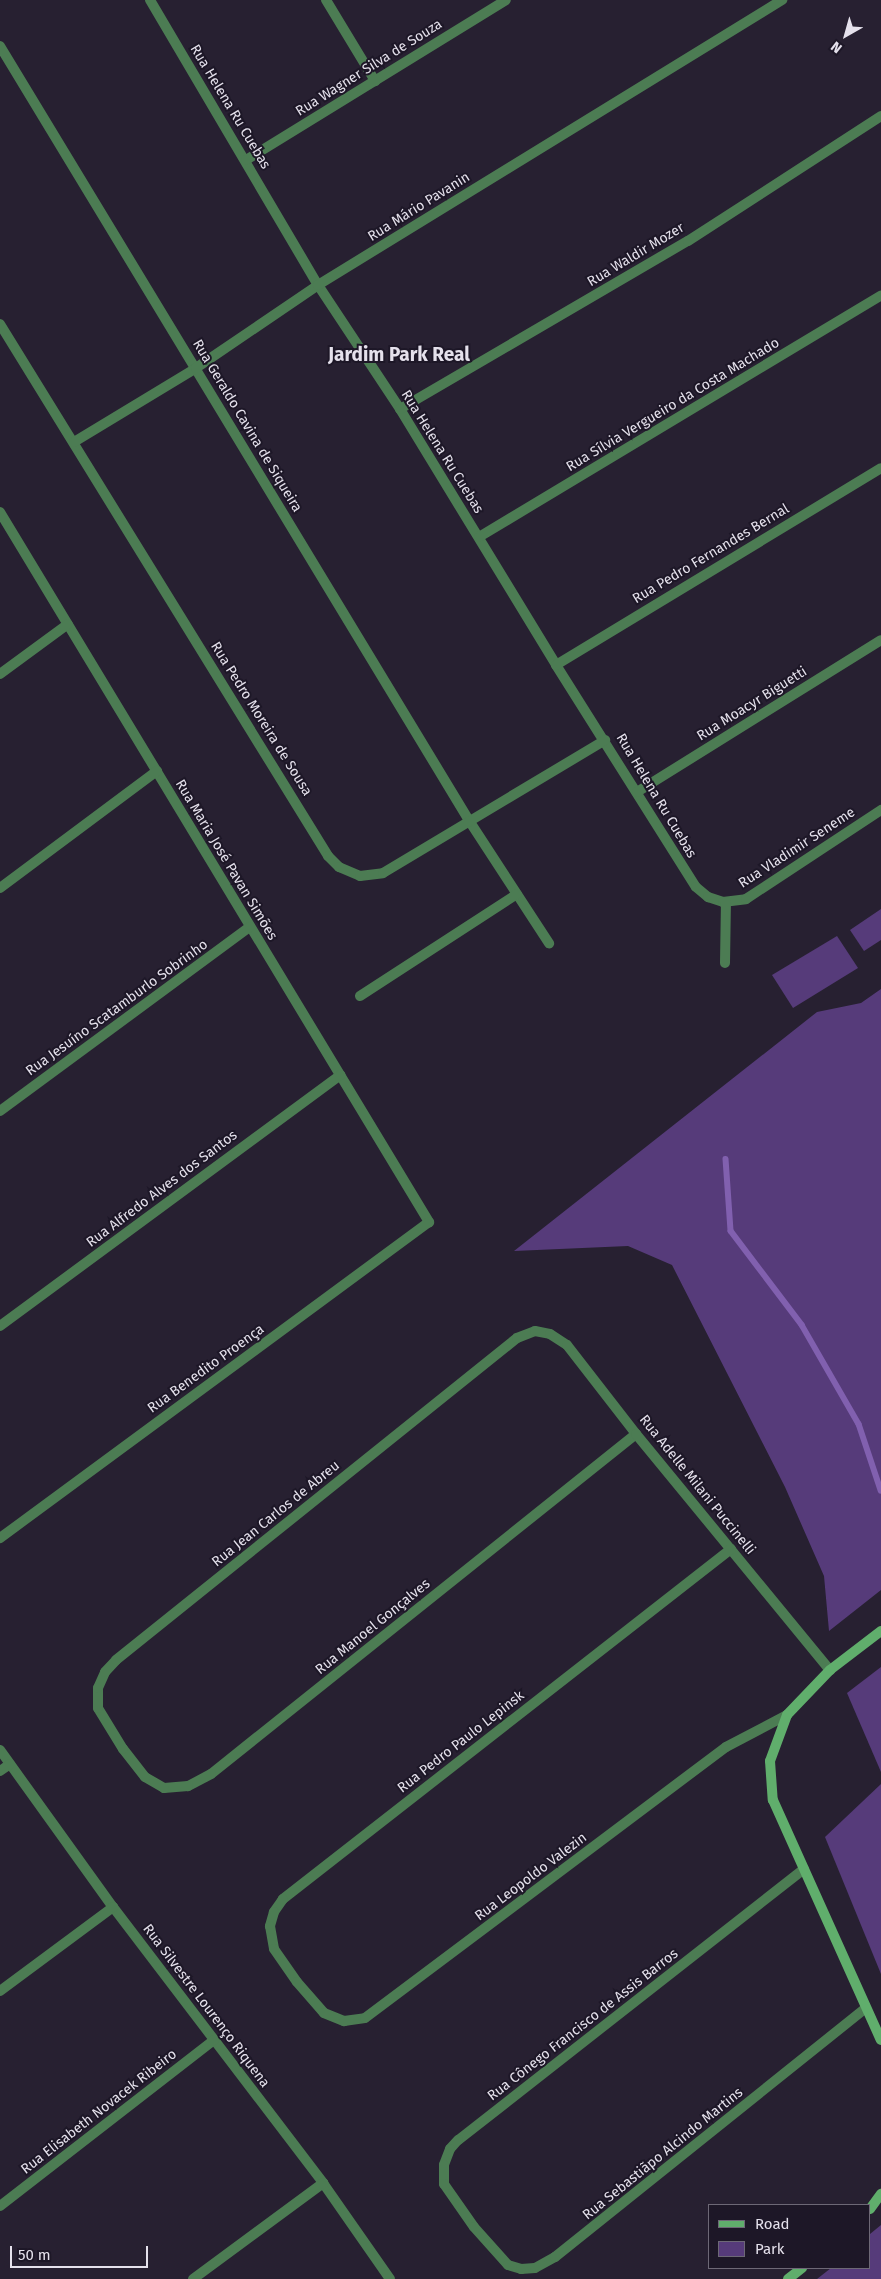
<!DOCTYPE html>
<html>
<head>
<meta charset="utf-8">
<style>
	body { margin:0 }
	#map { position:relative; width:881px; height:2279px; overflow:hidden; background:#272031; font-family:"Fira Sans",sans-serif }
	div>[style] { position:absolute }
	.green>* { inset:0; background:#563b7a }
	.stream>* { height:5.5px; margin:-2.75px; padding:0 2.75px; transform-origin:2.75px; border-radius:2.75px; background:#8160af }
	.street>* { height:10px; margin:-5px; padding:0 5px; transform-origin:5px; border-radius:5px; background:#4c7c53 }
	.secondary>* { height:10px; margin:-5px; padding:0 5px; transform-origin:5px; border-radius:5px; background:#60ae6c }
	span { translate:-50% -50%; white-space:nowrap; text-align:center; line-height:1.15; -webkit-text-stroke:4px #1d1727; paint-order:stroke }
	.street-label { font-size:14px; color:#e5e1ec }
	.district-label { font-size:19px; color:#e5e1ec; font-weight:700 }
	.legend { position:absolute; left:708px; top:2204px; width:162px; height:65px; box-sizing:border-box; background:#1d1727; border:1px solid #6d6876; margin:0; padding:6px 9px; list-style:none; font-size:15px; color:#e5e1ec }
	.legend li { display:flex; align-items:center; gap:10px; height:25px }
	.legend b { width:25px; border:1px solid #6d6876 }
	.north { position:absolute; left:821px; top:10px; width:50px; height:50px; -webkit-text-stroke:4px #1d1727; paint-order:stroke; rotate:218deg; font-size:14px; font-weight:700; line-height:20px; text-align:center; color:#e5e1ec }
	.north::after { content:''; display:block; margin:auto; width:18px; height:22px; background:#e5e1ec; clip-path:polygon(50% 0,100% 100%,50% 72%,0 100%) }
	.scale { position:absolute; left:10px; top:2246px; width:138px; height:22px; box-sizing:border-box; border:2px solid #e5e1ec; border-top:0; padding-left:6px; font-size:15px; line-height:18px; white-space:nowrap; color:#e5e1ec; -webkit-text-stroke:4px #1d1727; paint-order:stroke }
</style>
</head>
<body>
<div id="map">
	<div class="green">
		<i style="clip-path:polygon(881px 909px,881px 940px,864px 951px,850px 930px)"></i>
		<i style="clip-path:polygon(837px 936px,858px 968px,793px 1008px,772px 975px)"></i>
		<i style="clip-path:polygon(881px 989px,881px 1590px,829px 1631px,824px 1576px,785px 1487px,672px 1265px,628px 1246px,514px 1251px,817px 1012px,861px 1003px)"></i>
		<i style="clip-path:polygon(881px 1667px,881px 1772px,847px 1693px)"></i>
		<i style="clip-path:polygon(881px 1784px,881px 1974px,825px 1837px)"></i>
		<i style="clip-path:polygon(881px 2225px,881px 2279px,817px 2279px,831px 2268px,870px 2268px,870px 2234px)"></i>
	</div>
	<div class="stream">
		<i style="left:726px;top:1159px;width:72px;rotate:86deg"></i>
		<i style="left:731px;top:1231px;width:118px;rotate:52.9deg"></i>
		<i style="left:802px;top:1325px;width:114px;rotate:60.1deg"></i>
		<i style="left:859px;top:1424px;width:70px;rotate:71.6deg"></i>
	</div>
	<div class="street">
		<i style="left:150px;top:0;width:331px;rotate:59.5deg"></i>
		<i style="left:318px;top:285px;width:149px;rotate:56.5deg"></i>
		<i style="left:400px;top:409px;width:300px;rotate:58.6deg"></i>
		<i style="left:556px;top:665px;width:262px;rotate:57.8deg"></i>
		<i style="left:696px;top:887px;width:16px;rotate:40deg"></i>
		<i style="left:708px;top:897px;width:16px;rotate:18deg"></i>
		<i style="left:723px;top:902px;width:23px;rotate:-7deg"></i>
		<i style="left:746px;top:899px;width:162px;rotate:-33.4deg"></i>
		<i style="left:326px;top:0;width:95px;rotate:58.8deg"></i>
		<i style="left:0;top:46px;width:907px;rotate:58.8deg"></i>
		<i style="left:470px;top:822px;width:145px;rotate:56.9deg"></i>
		<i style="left:246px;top:160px;width:305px;rotate:-31.6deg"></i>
		<i style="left:0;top:324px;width:625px;rotate:58.34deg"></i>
		<i style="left:328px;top:856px;width:16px;rotate:45deg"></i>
		<i style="left:339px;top:867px;width:23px;rotate:23deg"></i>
		<i style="left:360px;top:876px;width:23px;rotate:-7deg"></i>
		<i style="left:383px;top:873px;width:259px;rotate:-30.9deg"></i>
		<i style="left:400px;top:409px;width:333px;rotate:-30.3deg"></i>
		<i style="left:688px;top:241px;width:230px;rotate:-32.9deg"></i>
		<i style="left:74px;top:442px;width:143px;rotate:-31.2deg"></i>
		<i style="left:196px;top:368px;width:148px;rotate:-34.2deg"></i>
		<i style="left:318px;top:285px;width:545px;rotate:-31.56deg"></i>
		<i style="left:0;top:512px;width:830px;rotate:58.86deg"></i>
		<i style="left:429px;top:1222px;width:533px;rotate:143.62deg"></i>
		<i style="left:479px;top:537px;width:469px;rotate:-31deg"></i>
		<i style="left:556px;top:665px;width:380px;rotate:-31.2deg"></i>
		<i style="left:0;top:674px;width:84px;rotate:-36.3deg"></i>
		<i style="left:637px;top:792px;width:287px;rotate:-31.9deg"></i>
		<i style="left:0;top:888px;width:196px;rotate:-36.7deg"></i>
		<i style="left:725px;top:963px;width:61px;rotate:-89.1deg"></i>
		<i style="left:360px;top:996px;width:187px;rotate:-33deg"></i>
		<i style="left:0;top:1111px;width:310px;rotate:-36.4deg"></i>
		<i style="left:0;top:1326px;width:423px;rotate:-36.4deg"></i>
		<i style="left:636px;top:1434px;width:544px;rotate:141.34deg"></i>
		<i style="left:211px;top:1774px;width:26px;rotate:152deg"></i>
		<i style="left:188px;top:1786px;width:24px;rotate:175deg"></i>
		<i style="left:164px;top:1788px;width:22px;rotate:-150deg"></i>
		<i style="left:145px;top:1777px;width:36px;rotate:-128deg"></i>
		<i style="left:123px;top:1749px;width:48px;rotate:-121.4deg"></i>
		<i style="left:98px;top:1708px;width:20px;rotate:-90deg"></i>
		<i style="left:98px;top:1688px;width:17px;rotate:-66deg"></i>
		<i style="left:105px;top:1672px;width:16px;rotate:-47deg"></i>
		<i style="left:116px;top:1660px;width:514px;rotate:-38.76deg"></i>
		<i style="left:517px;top:1338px;width:19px;rotate:-21deg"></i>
		<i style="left:535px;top:1331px;width:15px;rotate:11deg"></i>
		<i style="left:550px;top:1334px;width:20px;rotate:33deg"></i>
		<i style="left:567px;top:1345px;width:113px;rotate:52.2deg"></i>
		<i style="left:636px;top:1434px;width:306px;rotate:50.6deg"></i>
		<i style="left:731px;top:1549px;width:569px;rotate:142deg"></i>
		<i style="left:283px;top:1899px;width:16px;rotate:125deg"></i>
		<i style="left:274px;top:1912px;width:15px;rotate:106deg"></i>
		<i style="left:270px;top:1926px;width:23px;rotate:80deg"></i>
		<i style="left:274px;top:1949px;width:40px;rotate:55.1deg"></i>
		<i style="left:297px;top:1982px;width:41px;rotate:48.9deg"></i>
		<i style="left:324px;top:2013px;width:22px;rotate:22deg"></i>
		<i style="left:344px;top:2021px;width:21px;rotate:-8deg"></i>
		<i style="left:365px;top:2018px;width:451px;rotate:-36.9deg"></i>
		<i style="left:726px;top:1747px;width:69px;rotate:-27.7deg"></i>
		<i style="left:0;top:1750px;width:193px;rotate:54.3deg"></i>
		<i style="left:113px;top:1907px;width:347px;rotate:52.7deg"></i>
		<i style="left:323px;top:2183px;width:117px;rotate:55.1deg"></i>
		<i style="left:0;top:1771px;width:12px;rotate:-35deg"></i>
		<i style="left:804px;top:1869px;width:439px;rotate:141.9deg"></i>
		<i style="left:458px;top:2140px;width:12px;rotate:132deg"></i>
		<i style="left:450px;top:2149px;width:17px;rotate:111deg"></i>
		<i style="left:444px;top:2165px;width:19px;rotate:90deg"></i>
		<i style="left:444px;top:2184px;width:52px;rotate:55.1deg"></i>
		<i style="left:474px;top:2227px;width:51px;rotate:48.2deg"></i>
		<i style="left:508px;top:2265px;width:14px;rotate:17deg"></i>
		<i style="left:521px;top:2269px;width:14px;rotate:-4deg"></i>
		<i style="left:535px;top:2268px;width:23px;rotate:-29deg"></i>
		<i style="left:555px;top:2257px;width:398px;rotate:-38.7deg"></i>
		<i style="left:0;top:1991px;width:141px;rotate:-36.6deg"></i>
		<i style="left:0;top:2206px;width:271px;rotate:-37.8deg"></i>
		<i style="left:193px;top:2279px;width:162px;rotate:-36.4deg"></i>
	</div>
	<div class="secondary">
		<i style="left:881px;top:1631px;width:64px;rotate:142.6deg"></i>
		<i style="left:830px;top:1670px;width:62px;rotate:133.7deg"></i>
		<i style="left:787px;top:1715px;width:49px;rotate:110.3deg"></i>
		<i style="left:770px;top:1761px;width:39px;rotate:86deg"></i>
		<i style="left:773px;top:1800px;width:263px;rotate:65.8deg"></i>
		<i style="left:870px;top:2209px;width:19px;rotate:-54deg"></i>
		<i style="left:788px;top:2279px;width:18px;rotate:-38deg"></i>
	</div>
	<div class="street-label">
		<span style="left:369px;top:68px;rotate:-32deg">Rua Wagner Silva de Souza</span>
		<span style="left:230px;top:107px;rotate:59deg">Rua Helena Ru Cuebas</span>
		<span style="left:419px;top:207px;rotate:-32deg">Rua Mário Pavanin</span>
		<span style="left:636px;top:255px;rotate:-31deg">Rua Waldir Mozer</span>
		<span style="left:673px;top:405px;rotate:-31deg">Rua Sílvia Vergueiro da Costa Machado</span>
		<span style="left:247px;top:426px;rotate:59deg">Rua Geraldo Cavina de Siqueira</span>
		<span style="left:442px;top:452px;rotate:58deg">Rua Helena Ru Cuebas</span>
		<span style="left:711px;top:554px;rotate:-31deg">Rua Pedro Fernandes Bernal</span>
		<span style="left:752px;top:704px;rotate:-32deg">Rua Moacyr Biguetti</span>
		<span style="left:261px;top:719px;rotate:58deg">Rua Pedro Moreira de Sousa</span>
		<span style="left:656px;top:796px;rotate:59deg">Rua Helena Ru Cuebas</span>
		<span style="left:797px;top:848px;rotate:-33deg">Rua Vladimir Seneme</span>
		<span style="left:226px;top:860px;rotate:59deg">Rua Maria José Pavan Simões</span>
		<span style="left:117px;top:1008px;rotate:-36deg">Rua Jesuíno Scatamburlo Sobrinho</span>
		<span style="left:162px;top:1189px;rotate:-37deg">Rua Alfredo Alves dos Santos</span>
		<span style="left:206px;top:1369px;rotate:-36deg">Rua Benedito Proença</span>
		<span style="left:697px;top:1485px;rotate:51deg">Rua Adelle Milani Puccinelli</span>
		<span style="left:276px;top:1514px;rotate:-39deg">Rua Jean Carlos de Abreu</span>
		<span style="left:373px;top:1627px;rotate:-39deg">Rua Manoel Gonçalves</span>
		<span style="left:461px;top:1742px;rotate:-38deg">Rua Pedro Paulo Lepinsk</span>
		<span style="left:531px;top:1877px;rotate:-37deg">Rua Leopoldo Valezin</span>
		<span style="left:206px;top:2006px;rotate:53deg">Rua Silvestre Lourenço Riquena</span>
		<span style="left:583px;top:2025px;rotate:-38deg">Rua Cônego Francisco de Assis Barros</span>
		<span style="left:99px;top:2112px;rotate:-38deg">Rua Elisabeth Novacek Ribeiro</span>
		<span style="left:663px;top:2154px;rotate:-39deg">Rua Sebastiãpo Alcindo Martins</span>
	</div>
	<div class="district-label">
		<span style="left:399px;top:355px">Jardim Park Real</span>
	</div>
	<ul class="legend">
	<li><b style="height:6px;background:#60ae6c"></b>Road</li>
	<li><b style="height:14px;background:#563b7a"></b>Park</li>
	</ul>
	<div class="north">N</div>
	<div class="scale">50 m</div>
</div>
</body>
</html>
